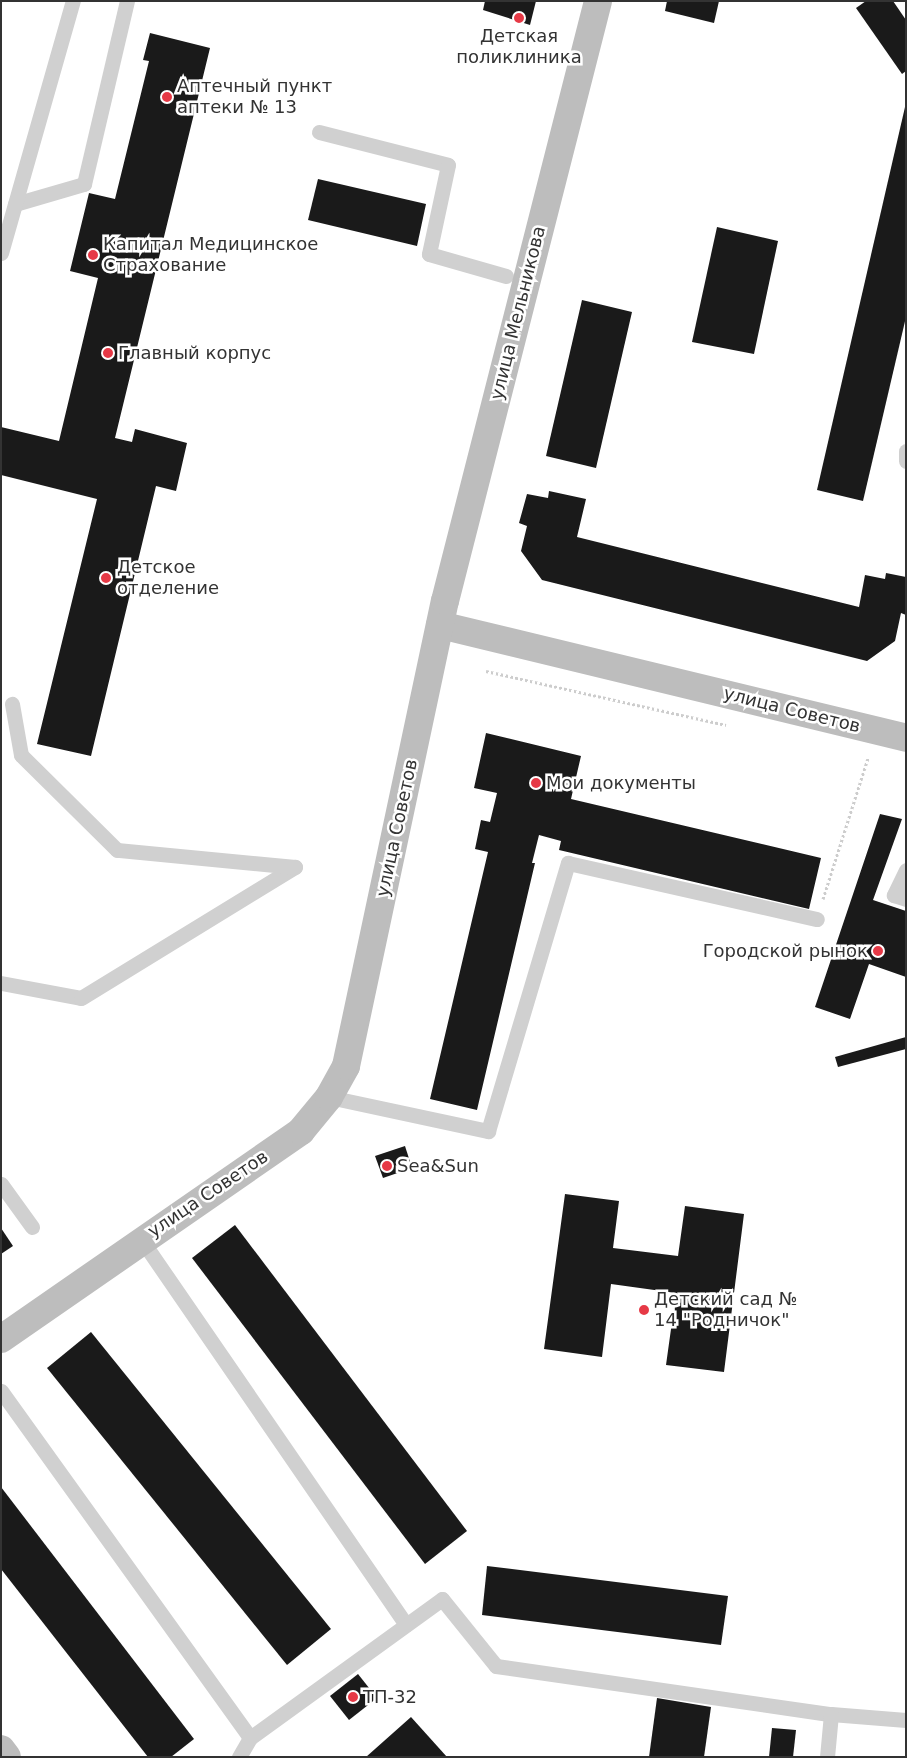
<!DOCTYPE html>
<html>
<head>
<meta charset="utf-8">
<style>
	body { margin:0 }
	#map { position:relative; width:907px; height:1758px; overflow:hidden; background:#fff; font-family:"DejaVu Sans",sans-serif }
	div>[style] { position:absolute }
	.building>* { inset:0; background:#1a1a1a }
	.path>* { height:3px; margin-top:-1.5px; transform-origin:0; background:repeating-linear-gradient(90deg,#cdcdcd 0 2.5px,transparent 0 5px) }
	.lane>* { height:15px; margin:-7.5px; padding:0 7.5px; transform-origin:7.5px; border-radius:7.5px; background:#d0d0d0 }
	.secondary>* { height:28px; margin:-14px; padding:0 14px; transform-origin:14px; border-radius:14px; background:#bdbdbd }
	.dots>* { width:14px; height:14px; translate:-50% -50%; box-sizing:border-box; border:2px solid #fff; border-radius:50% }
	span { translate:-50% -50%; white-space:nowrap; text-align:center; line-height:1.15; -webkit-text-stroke:5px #fff; paint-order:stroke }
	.poi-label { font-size:18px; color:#333 }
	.left { translate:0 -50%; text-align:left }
	.right { translate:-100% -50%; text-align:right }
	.street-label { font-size:18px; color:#333 }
	.frame { position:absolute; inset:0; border:2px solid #333; pointer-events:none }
</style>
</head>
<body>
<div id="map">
	<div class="building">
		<i style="clip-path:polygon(485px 1px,536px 1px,530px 25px,483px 10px)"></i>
		<i style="clip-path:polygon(667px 1px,719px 1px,714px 23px,665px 11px)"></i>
		<i style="clip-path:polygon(866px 1px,893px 1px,906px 20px,906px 71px,902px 74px,856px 8px)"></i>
		<i style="clip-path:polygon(150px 33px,210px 48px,115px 438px,132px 442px,135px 429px,187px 443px,176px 491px,156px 486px,91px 756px,37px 744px,97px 499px,1px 475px,1px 427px,59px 441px,98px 278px,70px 271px,89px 193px,115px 199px,149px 61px,143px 60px)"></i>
		<i style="clip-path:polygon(905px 107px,906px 317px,863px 501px,817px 490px)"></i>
		<i style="clip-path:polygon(318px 179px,426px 204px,417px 246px,308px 220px)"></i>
		<i style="clip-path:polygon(717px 227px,778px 241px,754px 354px,692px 342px)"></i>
		<i style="clip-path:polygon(582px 300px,632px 312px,596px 468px,546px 456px)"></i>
		<i style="clip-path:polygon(549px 491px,586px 499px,577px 537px,859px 607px,865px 575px,885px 579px,886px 573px,906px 577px,906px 615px,901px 613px,895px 641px,867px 661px,542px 580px,521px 551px,527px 526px,519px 523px,527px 494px,548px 498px)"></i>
		<i style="clip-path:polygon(486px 733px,581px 756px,571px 799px,821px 858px,809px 909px,559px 850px,561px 841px,539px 835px,532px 863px,535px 863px,477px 1110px,430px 1099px,488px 852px,475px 849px,481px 820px,490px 822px,497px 793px,474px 788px)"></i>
		<i style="clip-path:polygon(880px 814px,902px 819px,873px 900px,906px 911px,906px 977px,869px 964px,850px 1019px,815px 1007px)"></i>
		<i style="clip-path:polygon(906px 1037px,906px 1049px,838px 1067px,835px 1057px)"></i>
		<i style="clip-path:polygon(405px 1146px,412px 1168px,383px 1178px,375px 1156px)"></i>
		<i style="clip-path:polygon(565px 1194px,619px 1201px,613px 1248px,678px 1256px,685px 1206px,744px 1214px,724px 1372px,666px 1365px,676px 1293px,611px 1284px,602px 1357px,544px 1349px)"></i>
		<i style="clip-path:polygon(235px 1225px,467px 1531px,425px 1564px,192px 1258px)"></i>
		<i style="clip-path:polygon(1px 1228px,13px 1246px,1px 1254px)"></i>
		<i style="clip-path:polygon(91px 1332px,331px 1629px,287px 1665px,47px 1368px)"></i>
		<i style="clip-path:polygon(1px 1487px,194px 1739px,171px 1757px,148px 1757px,1px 1569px)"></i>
		<i style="clip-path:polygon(487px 1566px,728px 1596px,721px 1645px,482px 1615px)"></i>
		<i style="clip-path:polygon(358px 1674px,377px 1698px,349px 1720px,330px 1696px)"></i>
		<i style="clip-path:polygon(657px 1698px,711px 1707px,704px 1757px,649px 1757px)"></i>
		<i style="clip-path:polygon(411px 1717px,447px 1757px,366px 1757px)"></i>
		<i style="clip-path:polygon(772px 1728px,796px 1730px,793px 1757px,769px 1757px)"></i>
	</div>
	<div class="path">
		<i style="left:486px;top:671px;width:246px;rotate:12.7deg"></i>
		<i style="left:823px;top:899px;width:148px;rotate:-72.3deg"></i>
	</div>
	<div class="lane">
		<i style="left:319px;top:132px;width:133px;rotate:14.3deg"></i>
		<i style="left:448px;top:165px;width:91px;rotate:102.1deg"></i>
		<i style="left:429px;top:254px;width:80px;rotate:15.9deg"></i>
		<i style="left:15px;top:204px;width:72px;rotate:-16.2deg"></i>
		<i style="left:84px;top:184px;width:188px;rotate:-76.8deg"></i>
		<i style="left:1px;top:253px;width:262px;rotate:-74.1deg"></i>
		<i style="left:906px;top:451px;width:10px;rotate:90deg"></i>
		<i style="left:906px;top:870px;width:28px;rotate:116deg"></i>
		<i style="left:894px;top:895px;width:13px;rotate:18deg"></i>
		<i style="left:1px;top:983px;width:81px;rotate:10.6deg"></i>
		<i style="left:81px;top:998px;width:251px;rotate:-31.5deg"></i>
		<i style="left:295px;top:867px;width:179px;rotate:-174.5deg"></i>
		<i style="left:117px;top:850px;width:135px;rotate:-135.3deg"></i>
		<i style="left:21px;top:755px;width:52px;rotate:-100deg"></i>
		<i style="left:329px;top:1097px;width:163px;rotate:12.1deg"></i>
		<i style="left:488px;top:1131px;width:280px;rotate:-73.4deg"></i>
		<i style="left:568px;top:863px;width:255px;rotate:12.7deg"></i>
		<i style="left:1px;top:1184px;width:53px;rotate:54.2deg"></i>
		<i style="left:141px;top:1239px;width:468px;rotate:55.5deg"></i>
		<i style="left:1px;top:1391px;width:427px;rotate:54.3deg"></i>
		<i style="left:250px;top:1738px;width:22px;rotate:120deg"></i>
		<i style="left:250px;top:1738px;width:237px;rotate:-35.9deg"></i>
		<i style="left:442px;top:1599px;width:86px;rotate:51.1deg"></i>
		<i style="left:496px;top:1666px;width:338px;rotate:8.2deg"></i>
		<i style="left:831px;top:1714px;width:75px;rotate:4.6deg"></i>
		<i style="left:827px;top:1757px;width:43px;rotate:-84.7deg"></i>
	</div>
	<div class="secondary">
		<i style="left:440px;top:625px;width:480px;rotate:13.6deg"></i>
		<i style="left:1px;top:1339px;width:365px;rotate:-34.7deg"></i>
		<i style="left:301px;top:1131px;width:44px;rotate:-50.5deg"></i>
		<i style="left:329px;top:1097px;width:35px;rotate:-61deg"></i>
		<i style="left:346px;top:1066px;width:475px;rotate:-78deg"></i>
		<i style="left:445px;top:601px;width:619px;rotate:-75.69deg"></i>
		<i style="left:1px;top:1749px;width:10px;rotate:53deg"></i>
	</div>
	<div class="dots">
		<i style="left:519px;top:18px;background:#e63946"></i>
		<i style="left:167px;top:97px;background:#e63946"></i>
		<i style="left:93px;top:255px;background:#e63946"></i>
		<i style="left:108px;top:353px;background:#e63946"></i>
		<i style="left:106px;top:578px;background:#e63946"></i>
		<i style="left:536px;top:783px;background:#e63946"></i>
		<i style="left:878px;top:951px;background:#e63946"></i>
		<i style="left:387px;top:1166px;background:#e63946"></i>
		<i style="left:644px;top:1310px;background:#e63946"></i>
		<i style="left:353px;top:1697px;background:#e63946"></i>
	</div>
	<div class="poi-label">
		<span style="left:519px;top:47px">Детская<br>поликлиника</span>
		<span class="left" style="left:177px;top:97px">Аптечный пункт<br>аптеки № 13</span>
		<span class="left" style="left:103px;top:255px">Капитал Медицинское<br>Страхование</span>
		<span class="left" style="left:118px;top:353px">Главный корпус</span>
		<span class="left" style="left:117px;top:578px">Детское<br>отделение</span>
		<span class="left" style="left:546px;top:783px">Мои документы</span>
		<span class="right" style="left:868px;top:951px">Городской рынок</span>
		<span class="left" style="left:397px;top:1166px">Sea&amp;Sun</span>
		<span class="left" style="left:654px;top:1310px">Детский сад №<br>14 "Родничок"</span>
		<span class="left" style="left:363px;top:1697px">ТП-32</span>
	</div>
	<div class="street-label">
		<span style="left:518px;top:313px;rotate:-76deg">улица Мельникова</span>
		<span style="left:792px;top:710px;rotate:14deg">улица Советов</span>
		<span style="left:397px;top:828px;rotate:-78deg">улица Советов</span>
		<span style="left:208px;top:1194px;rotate:-34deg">улица Советов</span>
	</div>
	<div class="frame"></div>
</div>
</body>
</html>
